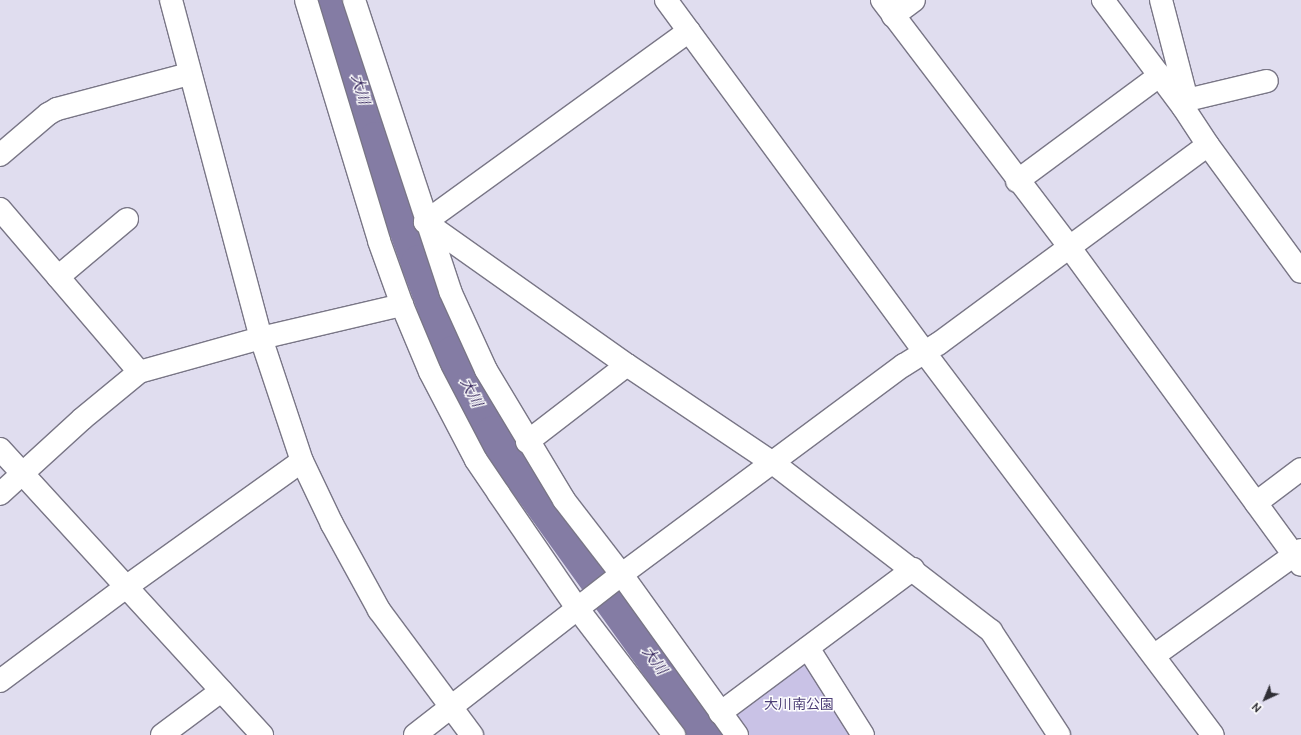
<!DOCTYPE html>
<html>
<head>
<meta charset="utf-8">
<style>
	body { margin:0 }
	#map { position:relative; width:1301px; height:735px; overflow:hidden; background:#e0ddef; font-family:Ubuntu,"Noto Sans JP",sans-serif }
	div>[style] { position:absolute }
	.green>* { inset:0; background:#c9c2e6 }
	.river>* { height:37px; margin:-18.5px; padding:0 18.5px; transform-origin:18.5px; border-radius:18.5px; background:#847ca4 }
	.roads { filter:drop-shadow(1px 0 #797686) drop-shadow(-1px 0 #797686) drop-shadow(0 1px #797686) drop-shadow(0 -1px #797686) }
	.minor>* { height:22px; margin:-11px; padding:0 11px; transform-origin:11px; border-radius:11px; background:#fff }
	span { translate:-50% -50%; white-space:nowrap; text-align:center; line-height:1.15; -webkit-text-stroke:3px #fff; paint-order:stroke }
	.park-label { font-size:14px; color:#4d3f77 }
	.water-label { font-size:15px; color:#37285e; font-style:italic }
	.north { position:absolute; left:1245px; top:679px; width:40px; height:40px; -webkit-text-stroke:3px #fff; paint-order:stroke; rotate:224deg; font-size:11px; font-weight:700; line-height:16px; text-align:center; color:#302f36 }
	.north::after { content:''; display:block; margin:auto; width:14px; height:18px; background:#302f36; clip-path:polygon(50% 0,100% 100%,50% 72%,0 100%) }
</style>
</head>
<body>
<div id="map">
	<div class="green">
		<i style="clip-path:polygon(801px 663px,812px 667px,853px 735px,748px 735px,738px 722px,738px 714px)"></i>
	</div>
	<div class="river">
		<i style="left:334px;top:0;width:146px;rotate:73.3deg"></i>
		<i style="left:376px;top:140px;width:130px;rotate:70.7deg"></i>
		<i style="left:419px;top:263px;width:97px;rotate:69.5deg"></i>
		<i style="left:453px;top:354px;width:89px;rotate:63.4deg"></i>
		<i style="left:493px;top:434px;width:370px;rotate:54.3deg"></i>
	</div>
	<div class="roads">
		<div class="minor">
			<i style="left:171px;top:0;width:350px;rotate:75.1deg"></i>
			<i style="left:261px;top:338px;width:130px;rotate:71.6deg"></i>
			<i style="left:302px;top:461px;width:70px;rotate:64.5deg"></i>
			<i style="left:332px;top:524px;width:98px;rotate:61.3deg"></i>
			<i style="left:379px;top:610px;width:156px;rotate:53.4deg"></i>
			<i style="left:306px;top:0;width:252px;rotate:73.1deg"></i>
			<i style="left:379px;top:241px;width:68px;rotate:70.2deg"></i>
			<i style="left:402px;top:305px;width:73px;rotate:67.3deg"></i>
			<i style="left:430px;top:372px;width:99px;rotate:62.4deg"></i>
			<i style="left:476px;top:460px;width:41px;rotate:55.9deg"></i>
			<i style="left:499px;top:494px;width:138px;rotate:55.6deg"></i>
			<i style="left:577px;top:608px;width:160px;rotate:52.6deg"></i>
			<i style="left:354px;top:0;width:306px;rotate:71.7deg"></i>
			<i style="left:450px;top:291px;width:87px;rotate:65.5deg"></i>
			<i style="left:486px;top:370px;width:152px;rotate:59deg"></i>
			<i style="left:564px;top:500px;width:95px;rotate:52.3deg"></i>
			<i style="left:622px;top:575px;width:197px;rotate:54.3deg"></i>
			<i style="left:666px;top:0;width:438px;rotate:53.7deg"></i>
			<i style="left:925px;top:353px;width:478px;rotate:53deg"></i>
			<i style="left:882px;top:0;width:311px;rotate:52.8deg"></i>
			<i style="left:1070px;top:248px;width:392px;rotate:53.9deg"></i>
			<i style="left:1103px;top:0;width:134px;rotate:53.2deg"></i>
			<i style="left:1183px;top:107px;width:45px;rotate:56.7deg"></i>
			<i style="left:1208px;top:145px;width:157px;rotate:53.8deg"></i>
			<i style="left:1161px;top:0;width:103px;rotate:75.4deg"></i>
			<i style="left:1187px;top:100px;width:6px;rotate:121deg"></i>
			<i style="left:893px;top:16px;width:26px;rotate:-37deg"></i>
			<i style="left:689px;top:31px;width:326px;rotate:144.1deg"></i>
			<i style="left:425px;top:222px;width:247px;rotate:35.3deg"></i>
			<i style="left:627px;top:365px;width:176px;rotate:33.9deg"></i>
			<i style="left:773px;top:463px;width:275px;rotate:37.6deg"></i>
			<i style="left:991px;top:631px;width:124px;rotate:56.8deg"></i>
			<i style="left:1187px;top:100px;width:82px;rotate:-13.4deg"></i>
			<i style="left:0;top:155px;width:63px;rotate:-40.5deg"></i>
			<i style="left:48px;top:114px;width:10px;rotate:-29deg"></i>
			<i style="left:57px;top:109px;width:137px;rotate:-14.9deg"></i>
			<i style="left:1017px;top:181px;width:178px;rotate:-36.5deg"></i>
			<i style="left:0;top:209px;width:214px;rotate:49.5deg"></i>
			<i style="left:58px;top:277px;width:90px;rotate:-40deg"></i>
			<i style="left:527px;top:442px;width:126px;rotate:-37.6deg"></i>
			<i style="left:0;top:449px;width:388px;rotate:47.5deg"></i>
			<i style="left:0;top:494px;width:111px;rotate:-42.4deg"></i>
			<i style="left:82px;top:419px;width:74px;rotate:-39.5deg"></i>
			<i style="left:139px;top:372px;width:127px;rotate:-15.6deg"></i>
			<i style="left:261px;top:338px;width:145px;rotate:-13.2deg"></i>
			<i style="left:1256px;top:503px;width:56px;rotate:-37.1deg"></i>
			<i style="left:808px;top:648px;width:103px;rotate:57.7deg"></i>
			<i style="left:1155px;top:655px;width:180px;rotate:-35.7deg"></i>
			<i style="left:0;top:681px;width:157px;rotate:-36.7deg"></i>
			<i style="left:126px;top:587px;width:216px;rotate:-35.6deg"></i>
			<i style="left:720px;top:713px;width:241px;rotate:-36.7deg"></i>
			<i style="left:162px;top:735px;width:74px;rotate:-36.7deg"></i>
			<i style="left:415px;top:735px;width:252px;rotate:-37.9deg"></i>
			<i style="left:614px;top:580px;width:361px;rotate:-36.6deg"></i>
			<i style="left:904px;top:365px;width:40px;rotate:-32deg"></i>
			<i style="left:938px;top:344px;width:335px;rotate:-36.4deg"></i>
		</div>
	</div>
	<div class="park-label">
		<span style="left:799px;top:704px">大川南公園</span>
	</div>
	<div class="water-label">
		<span style="left:361px;top:89px;rotate:74deg">大川</span>
		<span style="left:472px;top:392px;rotate:63deg">大川</span>
		<span style="left:655px;top:660px;rotate:54deg">大川</span>
	</div>
	<div class="north">N</div>
</div>
</body>
</html>
